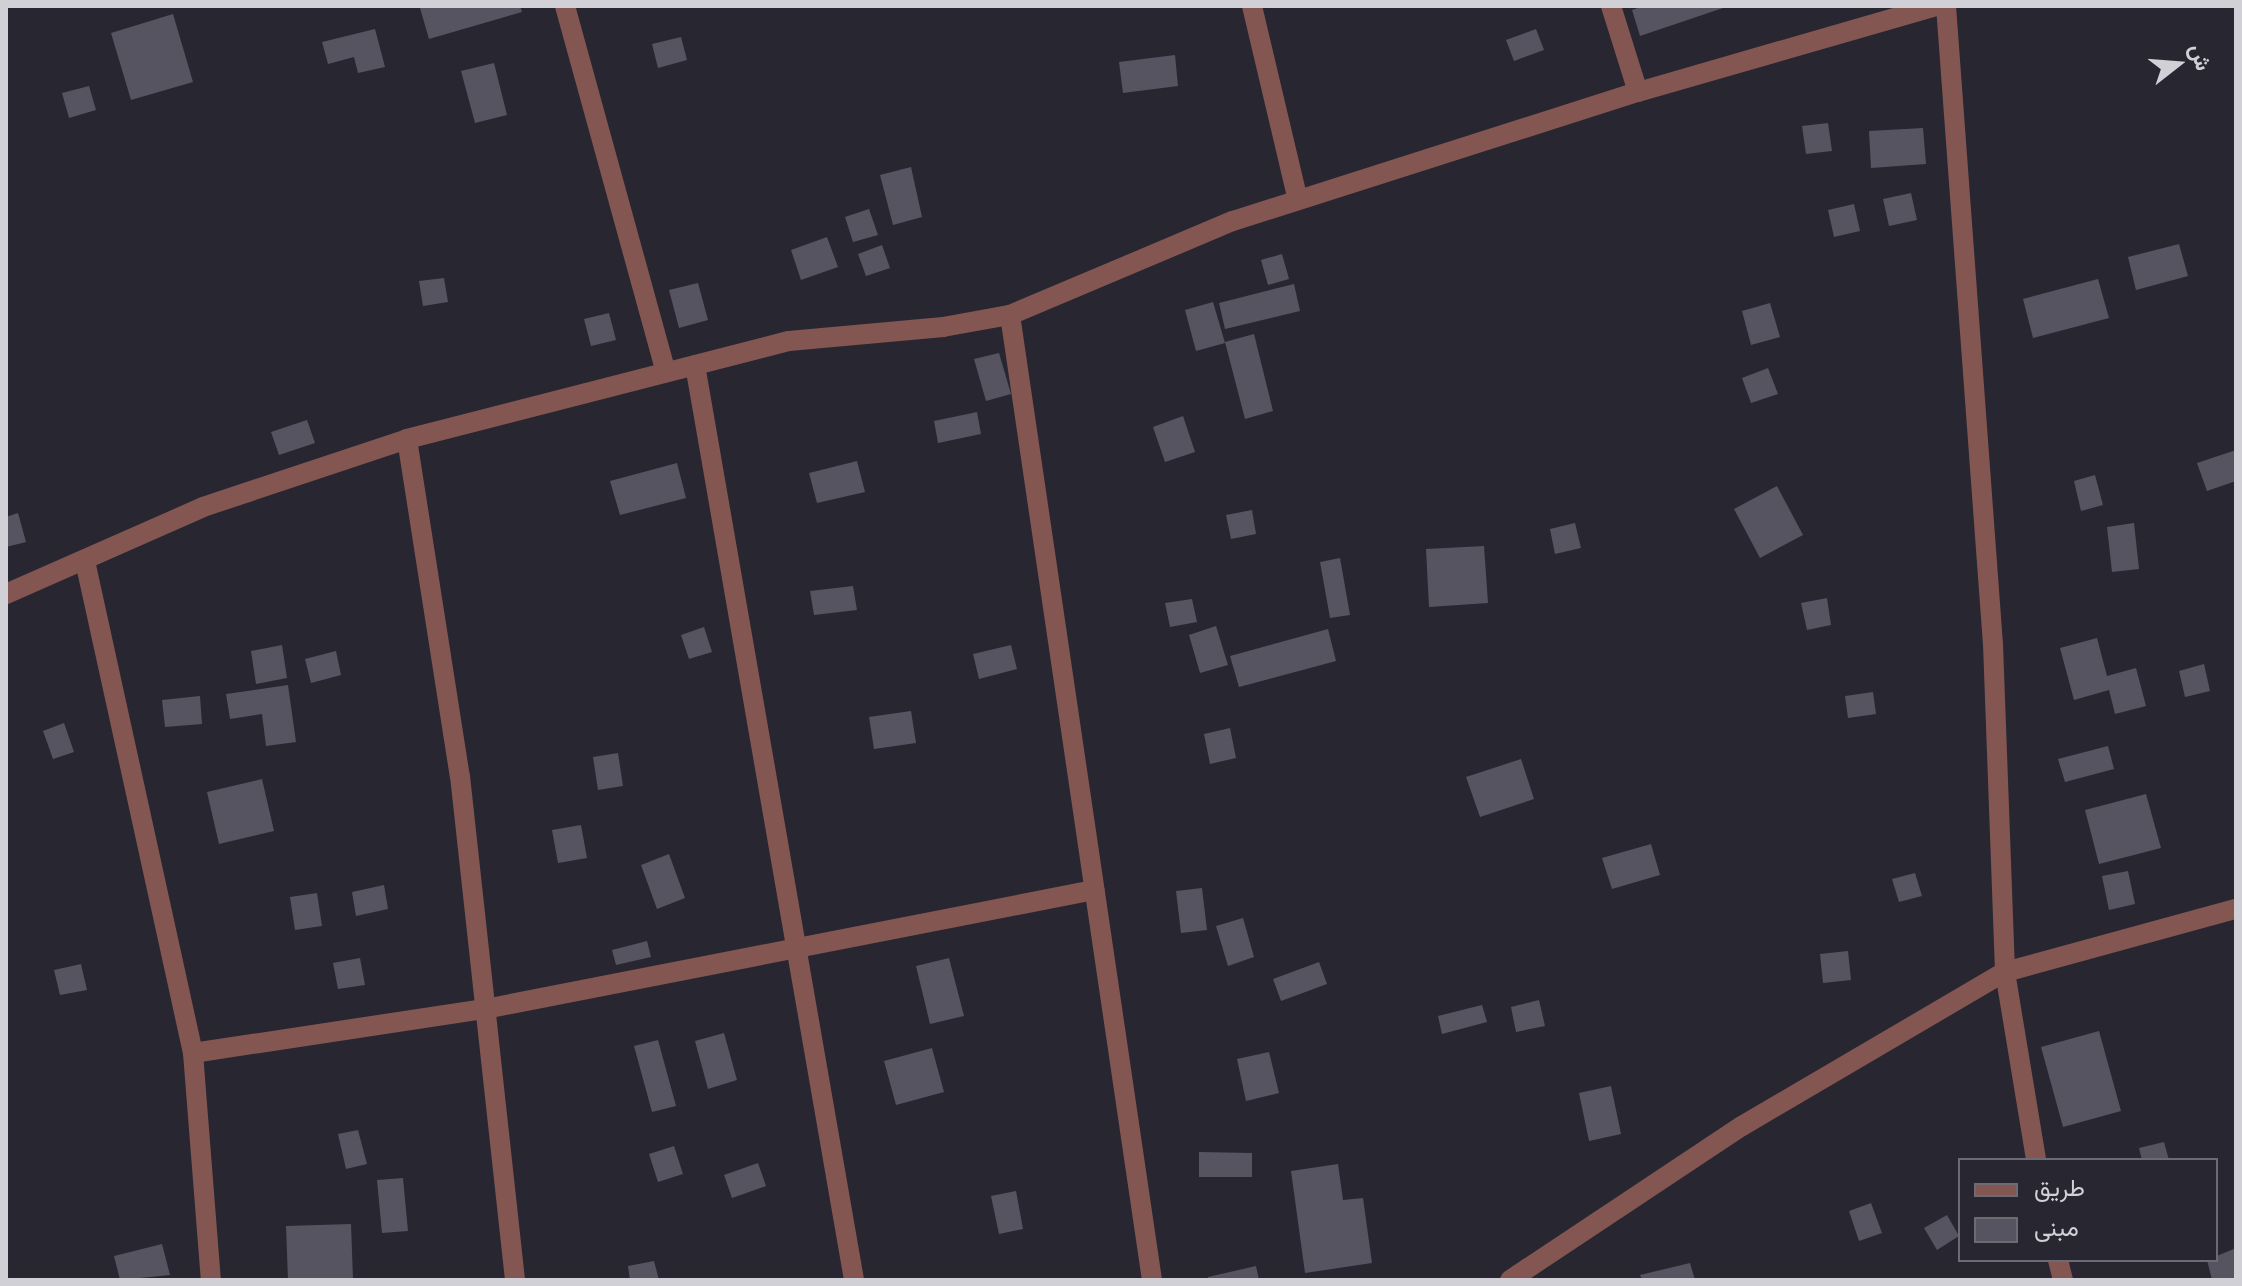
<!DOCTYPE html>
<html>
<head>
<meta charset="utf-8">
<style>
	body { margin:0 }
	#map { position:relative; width:2242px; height:1286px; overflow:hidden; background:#282631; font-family:"PT Serif",Vazirmatn,serif }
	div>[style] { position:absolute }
	.building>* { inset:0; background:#565460 }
	.minor>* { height:20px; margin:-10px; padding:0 10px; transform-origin:10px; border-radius:10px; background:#835652 }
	span { translate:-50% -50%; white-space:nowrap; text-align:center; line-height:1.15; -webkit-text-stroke:6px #282631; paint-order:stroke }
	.frame { position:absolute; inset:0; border:8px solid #d1d0d7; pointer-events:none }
	.legend { position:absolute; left:1958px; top:1158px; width:260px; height:104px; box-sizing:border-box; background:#282631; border:2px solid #6c6a73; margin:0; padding:10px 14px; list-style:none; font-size:24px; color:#d1d0d7 }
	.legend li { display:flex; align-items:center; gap:16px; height:40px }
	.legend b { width:40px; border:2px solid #6c6a73 }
	.north { position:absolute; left:2138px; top:24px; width:80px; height:80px; -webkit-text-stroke:6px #282631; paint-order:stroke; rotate:73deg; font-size:22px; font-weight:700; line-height:32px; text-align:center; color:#d1d0d7 }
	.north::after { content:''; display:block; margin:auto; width:28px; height:36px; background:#d1d0d7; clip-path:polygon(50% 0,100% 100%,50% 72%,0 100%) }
</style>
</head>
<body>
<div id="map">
	<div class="building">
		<i style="clip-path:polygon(425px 6px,520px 6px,522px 12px,429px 39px,420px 8px)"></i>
		<i style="clip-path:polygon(1643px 6px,1726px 6px,1726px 7px,1640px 36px,1632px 10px)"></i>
		<i style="clip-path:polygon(173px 14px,193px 82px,131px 100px,111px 33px)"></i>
		<i style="clip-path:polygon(375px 29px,385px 67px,358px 73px,354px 57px,328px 64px,322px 42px)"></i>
		<i style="clip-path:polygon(1536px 29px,1544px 50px,1514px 61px,1506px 40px)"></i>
		<i style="clip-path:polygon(681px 37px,687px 60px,658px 68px,652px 44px)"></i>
		<i style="clip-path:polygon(1175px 55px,1178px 86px,1123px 93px,1119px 62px)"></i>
		<i style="clip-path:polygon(494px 63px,507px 115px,475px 123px,461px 71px)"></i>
		<i style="clip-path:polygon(89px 86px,96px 110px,69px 118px,62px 93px)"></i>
		<i style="clip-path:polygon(1828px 123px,1832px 151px,1806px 154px,1802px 126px)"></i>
		<i style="clip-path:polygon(1923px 128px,1926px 164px,1871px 168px,1869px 131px)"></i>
		<i style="clip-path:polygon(911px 167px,922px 217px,893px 225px,880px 175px)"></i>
		<i style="clip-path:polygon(1911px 193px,1917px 220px,1889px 226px,1883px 199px)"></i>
		<i style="clip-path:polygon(1854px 204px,1860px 231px,1834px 237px,1828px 210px)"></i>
		<i style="clip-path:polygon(869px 209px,878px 235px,853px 242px,845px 217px)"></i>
		<i style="clip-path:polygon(827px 237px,838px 267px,801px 280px,791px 250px)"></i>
		<i style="clip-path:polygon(2179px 244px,2188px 276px,2136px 290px,2128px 257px)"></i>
		<i style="clip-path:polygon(882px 245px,890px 268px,866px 276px,858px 254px)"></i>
		<i style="clip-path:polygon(1282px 254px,1289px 279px,1268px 285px,1261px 260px)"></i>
		<i style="clip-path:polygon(444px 278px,448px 302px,423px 306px,419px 281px)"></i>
		<i style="clip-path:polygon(2098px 279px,2109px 318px,2033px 338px,2023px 299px)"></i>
		<i style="clip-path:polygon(698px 283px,708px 320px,679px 328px,669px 290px)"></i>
		<i style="clip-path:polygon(1294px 284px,1300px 311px,1225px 329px,1219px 303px)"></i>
		<i style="clip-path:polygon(1213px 302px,1225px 343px,1196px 351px,1185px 310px)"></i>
		<i style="clip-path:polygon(1770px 303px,1780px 337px,1751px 345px,1742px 311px)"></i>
		<i style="clip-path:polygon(609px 313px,616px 340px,591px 346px,584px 319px)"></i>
		<i style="clip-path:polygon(1254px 334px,1273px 411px,1245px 419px,1225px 342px)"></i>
		<i style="clip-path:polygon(999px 353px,1011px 394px,986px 401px,974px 359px)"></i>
		<i style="clip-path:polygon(1768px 368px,1778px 394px,1751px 403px,1742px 378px)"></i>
		<i style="clip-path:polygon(977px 412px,981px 434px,938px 443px,934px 421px)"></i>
		<i style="clip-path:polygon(1183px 416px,1195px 452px,1165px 462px,1153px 427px)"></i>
		<i style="clip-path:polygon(307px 420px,315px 443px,279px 455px,271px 432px)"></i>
		<i style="clip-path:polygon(2236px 450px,2236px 481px,2207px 491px,2197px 463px)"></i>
		<i style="clip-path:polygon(857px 461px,865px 492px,817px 503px,809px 473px)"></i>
		<i style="clip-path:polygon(677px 463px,686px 498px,620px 515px,610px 481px)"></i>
		<i style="clip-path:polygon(2095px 475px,2103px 505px,2081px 511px,2074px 481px)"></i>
		<i style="clip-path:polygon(1777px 486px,1803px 535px,1760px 558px,1734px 509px)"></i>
		<i style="clip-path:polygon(1252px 510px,1256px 534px,1231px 539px,1226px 515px)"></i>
		<i style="clip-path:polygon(18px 513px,26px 542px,6px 547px,6px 517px)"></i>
		<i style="clip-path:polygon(1575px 523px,1581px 548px,1555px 554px,1550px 529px)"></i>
		<i style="clip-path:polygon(2134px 523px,2139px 569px,2112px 572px,2107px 527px)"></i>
		<i style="clip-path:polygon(1484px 546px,1488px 603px,1429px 607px,1426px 549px)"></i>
		<i style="clip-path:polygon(1340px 558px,1350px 615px,1330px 618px,1320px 562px)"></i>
		<i style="clip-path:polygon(853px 586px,857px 610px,814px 615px,810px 591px)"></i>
		<i style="clip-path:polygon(1827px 598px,1831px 625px,1807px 630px,1801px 603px)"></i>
		<i style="clip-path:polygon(1192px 599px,1197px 622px,1170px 627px,1165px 603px)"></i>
		<i style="clip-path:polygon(1216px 626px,1228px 665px,1200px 673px,1189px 635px)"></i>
		<i style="clip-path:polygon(704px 627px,712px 652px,689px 659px,681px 635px)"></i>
		<i style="clip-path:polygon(1328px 629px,1336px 661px,1239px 687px,1230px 656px)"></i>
		<i style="clip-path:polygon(2097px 638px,2107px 676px,2136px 668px,2146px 706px,2115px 714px,2109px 690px,2074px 700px,2060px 648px)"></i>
		<i style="clip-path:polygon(282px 645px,287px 678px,256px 684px,251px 651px)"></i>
		<i style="clip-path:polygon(1011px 645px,1017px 669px,979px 679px,973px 654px)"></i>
		<i style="clip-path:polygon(336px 651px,341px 675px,311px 683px,305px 659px)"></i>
		<i style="clip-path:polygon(2204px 664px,2210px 691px,2185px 697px,2179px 671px)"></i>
		<i style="clip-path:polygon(288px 685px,296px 742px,266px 746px,262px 714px,230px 719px,226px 694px)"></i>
		<i style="clip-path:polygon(1873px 692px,1876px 714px,1848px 718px,1845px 696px)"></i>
		<i style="clip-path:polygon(200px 696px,202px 724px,165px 727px,162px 700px)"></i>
		<i style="clip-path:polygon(911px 711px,916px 743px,874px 749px,869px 717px)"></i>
		<i style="clip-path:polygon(64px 723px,74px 752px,53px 759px,43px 731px)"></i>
		<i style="clip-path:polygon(1230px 728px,1236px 758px,1210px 764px,1204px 734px)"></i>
		<i style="clip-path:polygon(2108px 746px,2114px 769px,2065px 782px,2058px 759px)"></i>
		<i style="clip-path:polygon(618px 753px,623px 786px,598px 790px,593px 757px)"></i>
		<i style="clip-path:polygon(1521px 759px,1534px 799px,1480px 817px,1466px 777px)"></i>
		<i style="clip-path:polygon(262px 779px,274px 831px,219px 844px,207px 792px)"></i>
		<i style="clip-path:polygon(2146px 794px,2161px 848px,2099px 864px,2085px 810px)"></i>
		<i style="clip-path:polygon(581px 825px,587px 858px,558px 863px,552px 830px)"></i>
		<i style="clip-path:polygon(1651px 844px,1660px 875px,1612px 889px,1602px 858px)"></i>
		<i style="clip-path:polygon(669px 854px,685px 898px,657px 909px,641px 865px)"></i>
		<i style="clip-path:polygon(2128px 871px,2135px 904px,2109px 910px,2102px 876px)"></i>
		<i style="clip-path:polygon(1915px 873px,1922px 896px,1899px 902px,1892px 879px)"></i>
		<i style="clip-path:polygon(384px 885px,388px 909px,356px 916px,352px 892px)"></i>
		<i style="clip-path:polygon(1202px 888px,1207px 930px,1181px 933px,1176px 891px)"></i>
		<i style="clip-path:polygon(317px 893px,322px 926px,295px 930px,290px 897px)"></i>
		<i style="clip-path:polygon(1243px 918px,1254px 957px,1228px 966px,1216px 926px)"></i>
		<i style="clip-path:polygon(647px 941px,651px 957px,616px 965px,612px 950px)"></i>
		<i style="clip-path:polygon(1848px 951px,1851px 980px,1823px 983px,1820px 954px)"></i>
		<i style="clip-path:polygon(360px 958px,365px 985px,338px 989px,333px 963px)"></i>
		<i style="clip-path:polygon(949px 958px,964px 1016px,930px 1024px,916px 966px)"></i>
		<i style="clip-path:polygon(1319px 962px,1327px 984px,1281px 1001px,1273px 979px)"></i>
		<i style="clip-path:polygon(81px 964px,87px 990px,60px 995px,54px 970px)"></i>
		<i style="clip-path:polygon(1539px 1000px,1545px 1026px,1516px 1032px,1511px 1007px)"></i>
		<i style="clip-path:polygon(1482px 1005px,1487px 1022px,1442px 1034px,1438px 1016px)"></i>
		<i style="clip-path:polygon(2099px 1031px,2121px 1111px,2063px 1127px,2041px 1047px)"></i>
		<i style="clip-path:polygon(724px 1033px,737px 1080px,708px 1089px,695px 1041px)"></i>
		<i style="clip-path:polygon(658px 1040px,676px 1106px,652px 1112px,634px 1046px)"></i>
		<i style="clip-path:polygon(932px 1048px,944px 1092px,896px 1105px,884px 1061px)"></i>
		<i style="clip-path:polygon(1269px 1052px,1279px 1093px,1246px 1101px,1237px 1059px)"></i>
		<i style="clip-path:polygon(1611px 1086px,1621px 1134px,1589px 1141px,1579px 1093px)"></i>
		<i style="clip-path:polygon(358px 1130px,367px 1164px,346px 1169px,338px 1134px)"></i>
		<i style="clip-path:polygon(2164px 1142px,2169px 1160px,2142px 1160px,2139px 1148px)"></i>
		<i style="clip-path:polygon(674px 1146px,683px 1174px,658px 1182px,649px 1154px)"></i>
		<i style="clip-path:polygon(1199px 1152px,1252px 1153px,1252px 1177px,1199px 1177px)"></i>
		<i style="clip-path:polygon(758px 1163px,766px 1186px,732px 1198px,724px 1175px)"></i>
		<i style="clip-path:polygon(1338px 1164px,1343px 1200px,1363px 1198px,1372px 1263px,1305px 1273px,1291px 1171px)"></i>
		<i style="clip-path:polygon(403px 1178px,408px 1231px,382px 1233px,377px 1180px)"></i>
		<i style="clip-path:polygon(1016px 1191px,1023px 1229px,999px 1234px,991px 1196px)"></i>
		<i style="clip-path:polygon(1871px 1203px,1882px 1233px,1859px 1241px,1849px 1211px)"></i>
		<i style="clip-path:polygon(1947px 1215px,1959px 1236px,1937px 1250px,1924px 1228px)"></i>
		<i style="clip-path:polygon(351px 1224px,353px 1279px,288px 1280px,286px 1226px)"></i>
		<i style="clip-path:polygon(162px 1244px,170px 1275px,120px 1280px,114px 1256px)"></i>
		<i style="clip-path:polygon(2236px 1248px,2236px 1278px,2212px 1280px,2207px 1260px)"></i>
		<i style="clip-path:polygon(654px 1261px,659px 1280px,630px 1280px,628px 1266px)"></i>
		<i style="clip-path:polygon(1690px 1263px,1695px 1280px,1642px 1280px,1640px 1275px)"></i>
		<i style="clip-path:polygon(1256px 1266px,1259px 1280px,1208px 1280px,1208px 1277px)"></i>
	</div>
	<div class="minor">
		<i style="left:565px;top:6px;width:380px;rotate:74.6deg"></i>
		<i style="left:1252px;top:6px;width:199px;rotate:76.7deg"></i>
		<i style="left:1611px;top:6px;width:90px;rotate:72.6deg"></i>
		<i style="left:1946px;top:6px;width:640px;rotate:85.79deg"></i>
		<i style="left:1993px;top:644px;width:328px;rotate:87.9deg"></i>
		<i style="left:2005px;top:972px;width:191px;rotate:80.6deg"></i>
		<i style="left:1010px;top:315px;width:975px;rotate:81.63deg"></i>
		<i style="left:695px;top:365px;width:929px;rotate:80.14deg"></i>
		<i style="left:407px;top:439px;width:341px;rotate:81.1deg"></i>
		<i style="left:460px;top:776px;width:507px;rotate:83.77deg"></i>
		<i style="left:85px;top:561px;width:504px;rotate:77.62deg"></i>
		<i style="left:193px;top:1053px;width:228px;rotate:85.5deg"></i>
		<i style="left:6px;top:594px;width:215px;rotate:-23.8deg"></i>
		<i style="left:203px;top:507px;width:215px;rotate:-18.4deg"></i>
		<i style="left:407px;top:439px;width:394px;rotate:-14.4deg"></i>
		<i style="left:789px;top:341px;width:155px;rotate:-5.2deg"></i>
		<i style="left:943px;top:327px;width:68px;rotate:-10.2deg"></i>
		<i style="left:1010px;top:315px;width:242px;rotate:-22.9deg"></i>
		<i style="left:1233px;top:221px;width:425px;rotate:-17.7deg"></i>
		<i style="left:1638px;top:92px;width:310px;rotate:-16.1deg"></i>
		<i style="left:193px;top:1053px;width:295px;rotate:-8.6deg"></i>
		<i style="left:485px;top:1009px;width:621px;rotate:-11.06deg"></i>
		<i style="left:2058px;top:1260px;width:21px;rotate:76deg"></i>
		<i style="left:1510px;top:1280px;width:278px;rotate:-33.6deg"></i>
		<i style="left:1742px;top:1126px;width:305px;rotate:-30.4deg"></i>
		<i style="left:2005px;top:972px;width:239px;rotate:-15.3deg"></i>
	</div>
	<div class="frame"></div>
	<ul class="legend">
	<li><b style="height:10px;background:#835652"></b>طريق</li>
	<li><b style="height:22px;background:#565460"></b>مبنى</li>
	</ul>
	<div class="north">ش</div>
</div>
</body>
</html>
